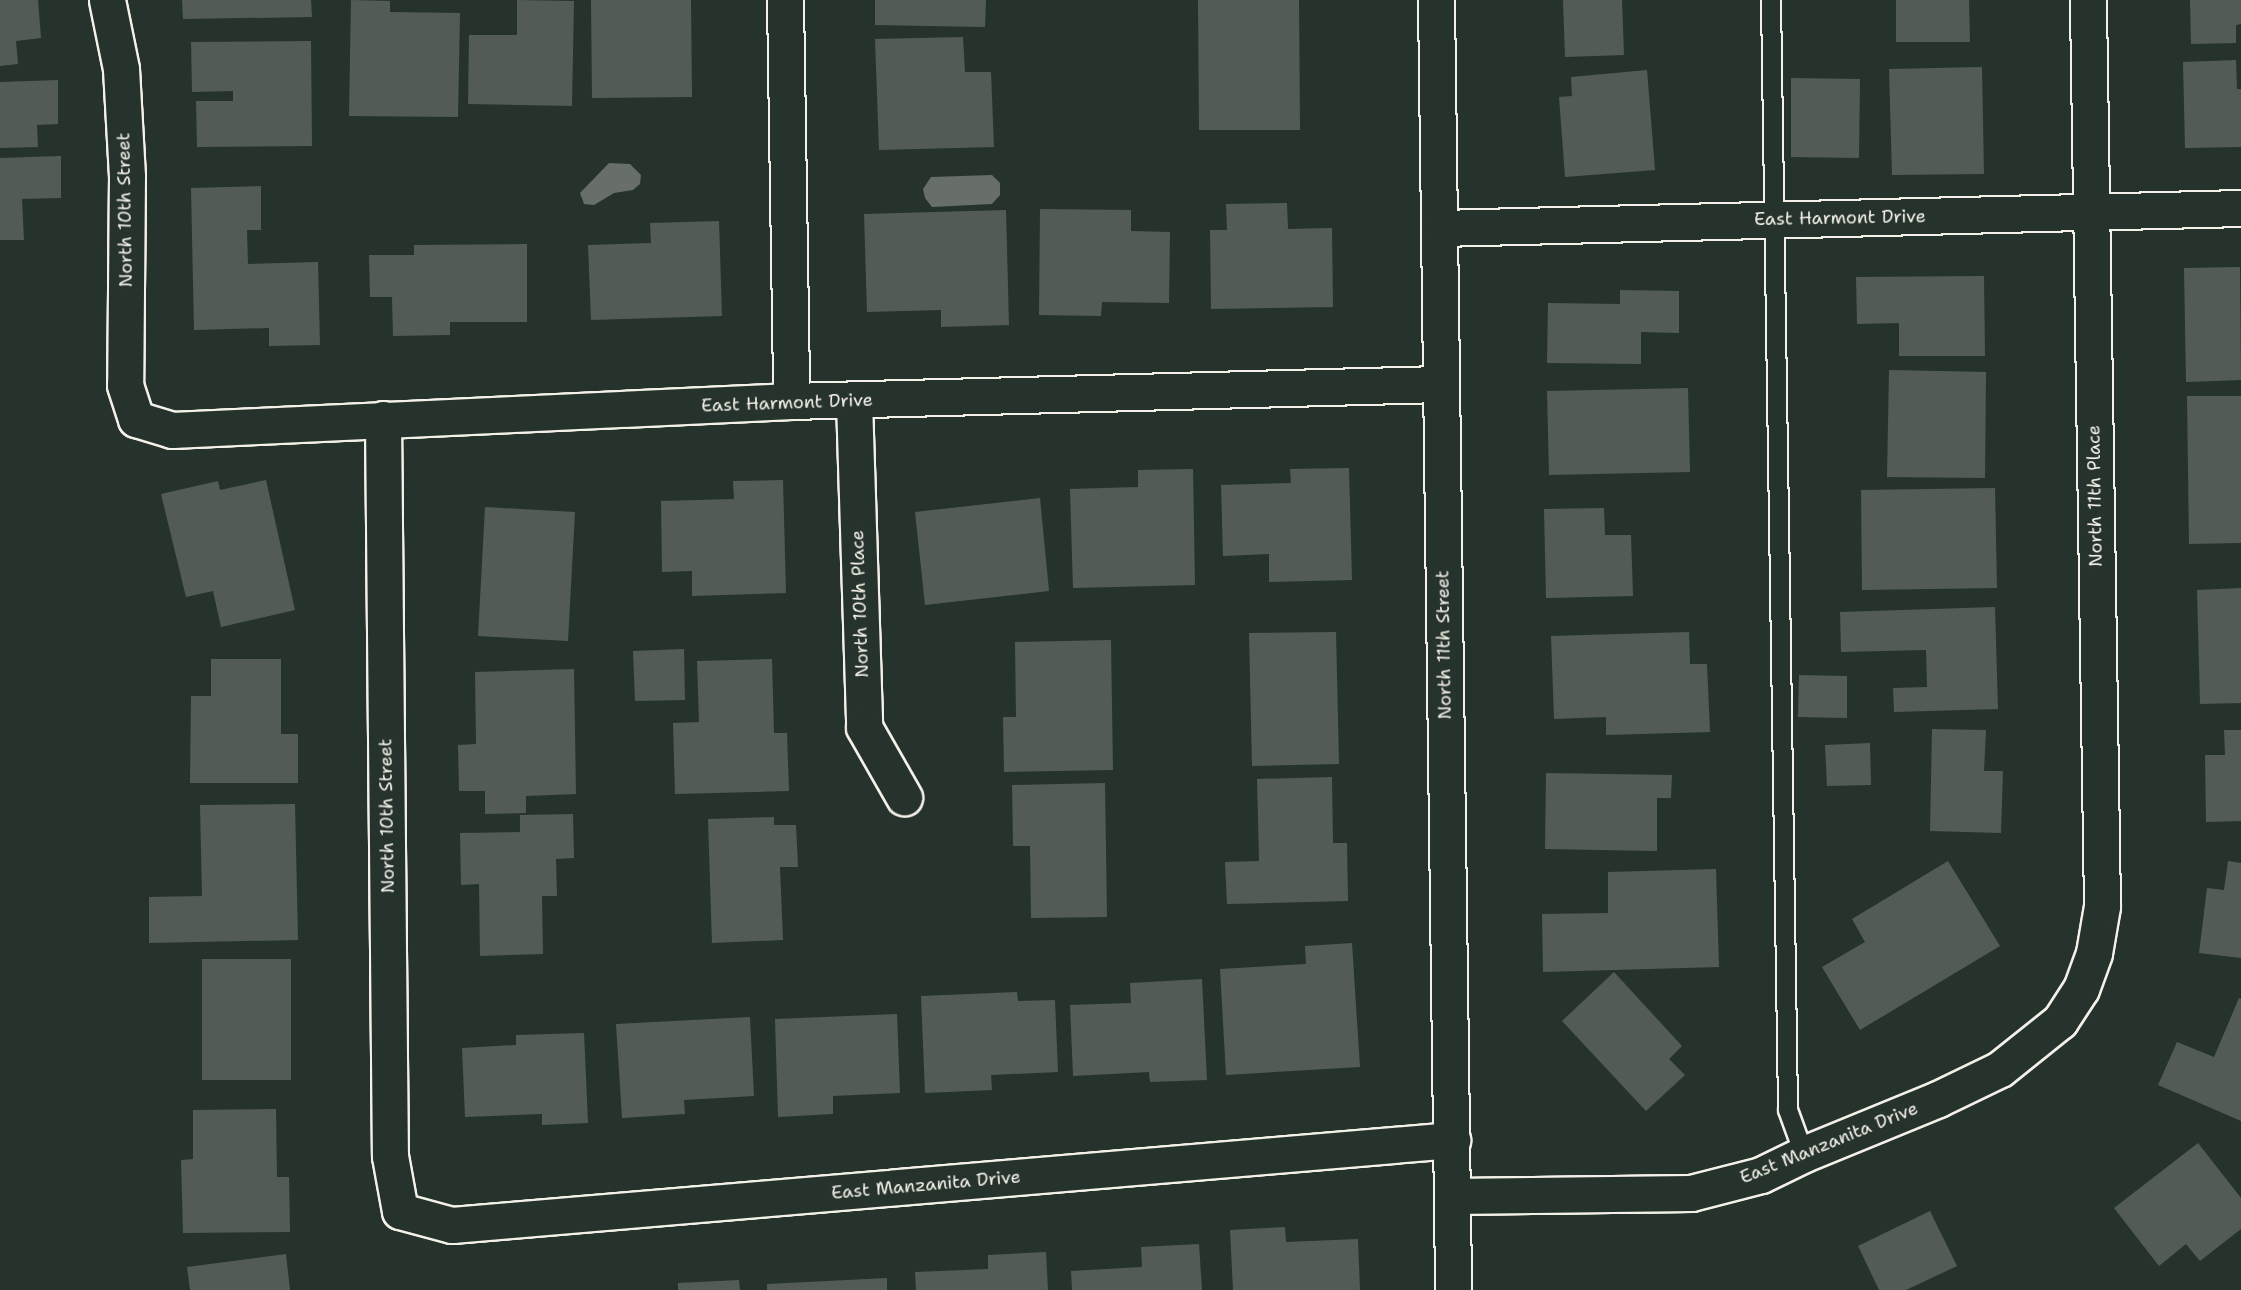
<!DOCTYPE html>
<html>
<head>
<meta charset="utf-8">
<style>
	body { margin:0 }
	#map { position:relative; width:2241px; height:1290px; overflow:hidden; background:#26332d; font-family:"Shantell Sans",sans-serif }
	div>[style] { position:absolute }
	.water>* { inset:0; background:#676f68 }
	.building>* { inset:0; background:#525c55 }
	.roads { filter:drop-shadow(2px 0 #f4f1e8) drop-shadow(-2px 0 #f4f1e8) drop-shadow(0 2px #f4f1e8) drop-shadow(0 -2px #f4f1e8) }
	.lane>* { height:18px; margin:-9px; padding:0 9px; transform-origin:9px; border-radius:9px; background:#26332d }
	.street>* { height:35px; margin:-17.5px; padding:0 17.5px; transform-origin:17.5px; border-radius:17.5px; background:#26332d }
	span { translate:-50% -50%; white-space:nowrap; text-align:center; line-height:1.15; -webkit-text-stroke:7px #26332d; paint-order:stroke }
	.street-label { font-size:18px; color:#f4f1e8 }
</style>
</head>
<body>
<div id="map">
	<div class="water">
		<i style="clip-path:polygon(609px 163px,630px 164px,641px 175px,640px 184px,633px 190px,614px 193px,594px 205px,584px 204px,580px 193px)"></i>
		<i style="clip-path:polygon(992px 175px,1000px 183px,1000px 195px,992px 204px,932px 207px,925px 198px,923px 189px,931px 177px)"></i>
	</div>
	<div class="building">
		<i style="clip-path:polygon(0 0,38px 0,41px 38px,16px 41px,18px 64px,0 66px)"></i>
		<i style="clip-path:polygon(182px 0,311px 0,312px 17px,183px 19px)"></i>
		<i style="clip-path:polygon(351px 0,390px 1px,390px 12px,460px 13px,458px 117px,349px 116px)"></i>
		<i style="clip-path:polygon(517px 0,574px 1px,572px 106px,468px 104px,469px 35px,517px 35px)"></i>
		<i style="clip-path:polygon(591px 0,691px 0,692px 97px,592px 98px)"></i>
		<i style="clip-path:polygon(875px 0,986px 0,985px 27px,875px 25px)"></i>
		<i style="clip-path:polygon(1198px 0,1299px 0,1300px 130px,1199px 130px)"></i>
		<i style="clip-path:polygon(1563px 0,1622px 0,1624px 55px,1565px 57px)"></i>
		<i style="clip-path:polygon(1896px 0,1969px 0,1970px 42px,1896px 42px)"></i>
		<i style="clip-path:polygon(2190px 0,2241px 0,2241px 24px,2236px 25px,2236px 43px,2191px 44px)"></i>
		<i style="clip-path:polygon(963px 37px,965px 72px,991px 72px,994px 147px,879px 150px,875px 39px)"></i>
		<i style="clip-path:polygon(311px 41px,312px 146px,197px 147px,196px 101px,233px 101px,233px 91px,192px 92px,191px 42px)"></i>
		<i style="clip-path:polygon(2236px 60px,2237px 89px,2241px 89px,2241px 147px,2185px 148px,2183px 62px)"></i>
		<i style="clip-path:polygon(1982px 67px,1984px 174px,1892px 175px,1889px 69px)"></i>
		<i style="clip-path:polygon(1647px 70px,1655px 170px,1565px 177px,1559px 97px,1572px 96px,1571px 77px)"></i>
		<i style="clip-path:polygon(1791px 78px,1860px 79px,1859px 158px,1791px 157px)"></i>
		<i style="clip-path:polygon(58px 80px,58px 124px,37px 125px,38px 147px,0 148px,0 82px)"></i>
		<i style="clip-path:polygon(61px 156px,61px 198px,22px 199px,24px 240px,0 240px,0 158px)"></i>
		<i style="clip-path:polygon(261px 186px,261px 230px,247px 230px,248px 264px,318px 262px,320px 345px,269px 346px,269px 328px,194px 330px,191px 188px)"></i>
		<i style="clip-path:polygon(1287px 203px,1288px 229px,1332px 228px,1333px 307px,1211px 309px,1210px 230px,1227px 230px,1226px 204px)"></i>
		<i style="clip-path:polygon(1040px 209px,1131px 210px,1131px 231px,1170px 232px,1169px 303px,1102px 302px,1101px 316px,1039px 315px)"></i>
		<i style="clip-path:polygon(1006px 210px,1009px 325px,941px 327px,941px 310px,867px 312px,864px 214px)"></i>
		<i style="clip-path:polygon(719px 221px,722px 316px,591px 320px,588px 245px,651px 243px,650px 223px)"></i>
		<i style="clip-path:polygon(527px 244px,527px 322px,450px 322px,450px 335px,393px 336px,392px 297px,370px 297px,369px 255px,414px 255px,414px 245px)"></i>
		<i style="clip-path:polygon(2240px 267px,2241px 380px,2186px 382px,2184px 268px)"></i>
		<i style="clip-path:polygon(1984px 276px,1985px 356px,1899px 356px,1899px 323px,1857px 324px,1856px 277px)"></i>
		<i style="clip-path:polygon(1620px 290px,1679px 291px,1679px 333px,1641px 332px,1641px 364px,1547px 363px,1548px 303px,1620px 304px)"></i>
		<i style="clip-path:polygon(1889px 370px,1986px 372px,1985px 478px,1887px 477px)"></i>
		<i style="clip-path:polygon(1688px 388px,1690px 472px,1549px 475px,1547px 391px)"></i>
		<i style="clip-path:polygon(2187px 396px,2241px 396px,2241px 543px,2189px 544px)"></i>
		<i style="clip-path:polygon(1349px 468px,1352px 580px,1269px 582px,1269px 554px,1223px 556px,1221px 485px,1291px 483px,1290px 469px)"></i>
		<i style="clip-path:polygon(1193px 469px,1195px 585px,1073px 588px,1070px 489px,1138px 487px,1138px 470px)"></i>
		<i style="clip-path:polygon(266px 480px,295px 610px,221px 627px,213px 591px,186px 597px,161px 494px,218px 481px,220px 490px)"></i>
		<i style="clip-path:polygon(783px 480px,786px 593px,692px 596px,692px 571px,662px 572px,661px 501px,734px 499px,733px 481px)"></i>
		<i style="clip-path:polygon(1995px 488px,1997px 588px,1862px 590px,1861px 490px)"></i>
		<i style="clip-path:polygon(1040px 498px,1049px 591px,925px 605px,915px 512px)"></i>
		<i style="clip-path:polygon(485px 507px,575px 512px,568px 641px,478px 636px)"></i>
		<i style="clip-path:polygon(1604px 508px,1605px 535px,1631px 535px,1633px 596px,1546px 598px,1544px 509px)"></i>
		<i style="clip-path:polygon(2241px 588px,2241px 703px,2200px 704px,2197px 590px)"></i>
		<i style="clip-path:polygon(1995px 607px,1998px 709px,1894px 712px,1893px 688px,1927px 687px,1926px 650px,1841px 652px,1840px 612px)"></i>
		<i style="clip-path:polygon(1336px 632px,1339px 764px,1252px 766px,1249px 633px)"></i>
		<i style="clip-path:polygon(1689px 632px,1690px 664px,1707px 664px,1710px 732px,1606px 735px,1606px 717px,1554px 719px,1551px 636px)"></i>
		<i style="clip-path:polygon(1111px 640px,1113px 770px,1004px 772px,1003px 717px,1016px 717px,1015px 642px)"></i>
		<i style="clip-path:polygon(684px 649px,685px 700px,635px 701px,633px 651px)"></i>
		<i style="clip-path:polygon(211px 659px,281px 659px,281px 734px,298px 734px,298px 783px,190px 783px,191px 696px,211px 696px)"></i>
		<i style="clip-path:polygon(772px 659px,774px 733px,787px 733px,789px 791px,675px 794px,673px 723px,699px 722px,697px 661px)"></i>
		<i style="clip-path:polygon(574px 669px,576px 794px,526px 796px,526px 813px,485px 814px,485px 791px,459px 791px,458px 745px,476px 744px,475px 672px)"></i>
		<i style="clip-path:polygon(1799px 675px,1847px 676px,1847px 718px,1798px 717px)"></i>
		<i style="clip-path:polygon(1932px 729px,1986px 730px,1984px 771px,2003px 771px,2001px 833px,1930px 831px)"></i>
		<i style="clip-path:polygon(2224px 730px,2241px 730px,2241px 821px,2206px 822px,2205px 755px,2225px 755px)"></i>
		<i style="clip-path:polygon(1870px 743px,1871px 785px,1827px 786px,1825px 745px)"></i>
		<i style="clip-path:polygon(1546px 773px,1672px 775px,1671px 798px,1657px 798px,1657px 851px,1545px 849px)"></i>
		<i style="clip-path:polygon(1332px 777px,1333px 843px,1347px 843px,1348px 901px,1227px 904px,1225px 862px,1259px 861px,1257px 779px)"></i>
		<i style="clip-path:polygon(1105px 783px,1107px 917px,1031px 918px,1030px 846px,1013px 846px,1012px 785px)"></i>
		<i style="clip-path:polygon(295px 804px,298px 940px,149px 943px,149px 897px,202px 896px,200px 805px)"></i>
		<i style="clip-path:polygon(573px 814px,574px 858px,556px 859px,557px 896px,542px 896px,543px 954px,480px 956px,479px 884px,461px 885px,460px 833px,520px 832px,520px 815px)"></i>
		<i style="clip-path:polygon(774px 817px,774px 825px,796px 825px,798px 867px,780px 867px,783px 940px,712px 943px,708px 819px)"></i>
		<i style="clip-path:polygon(1948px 861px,2000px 946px,1860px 1030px,1822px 967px,1865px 942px,1852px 919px)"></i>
		<i style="clip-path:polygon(2228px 861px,2241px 863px,2241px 958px,2199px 953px,2207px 888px,2224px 890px)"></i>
		<i style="clip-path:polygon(1716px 869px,1719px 967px,1543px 972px,1542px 914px,1608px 913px,1608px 872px)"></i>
		<i style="clip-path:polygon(1352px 943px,1360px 1067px,1226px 1075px,1220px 969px,1306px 964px,1305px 946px)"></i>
		<i style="clip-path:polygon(202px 959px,291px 959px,291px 1080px,202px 1080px)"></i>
		<i style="clip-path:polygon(1614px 972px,1682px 1046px,1669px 1059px,1685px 1075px,1646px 1111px,1562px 1021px)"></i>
		<i style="clip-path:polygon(1202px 979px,1207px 1080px,1150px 1082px,1149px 1072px,1073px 1076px,1070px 1005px,1131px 1003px,1130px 983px)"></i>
		<i style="clip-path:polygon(1017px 992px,1018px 1001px,1055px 1000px,1058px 1072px,991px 1075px,992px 1090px,925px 1093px,921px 996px)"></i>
		<i style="clip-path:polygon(2239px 998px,2241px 999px,2241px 1121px,2158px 1085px,2177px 1042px,2214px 1057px)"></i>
		<i style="clip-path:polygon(897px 1014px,900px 1093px,833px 1096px,833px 1114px,778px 1117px,775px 1019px)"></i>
		<i style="clip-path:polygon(750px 1017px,754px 1096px,684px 1100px,685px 1114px,622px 1118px,616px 1024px)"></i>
		<i style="clip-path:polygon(584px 1033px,588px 1123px,542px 1125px,542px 1114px,465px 1117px,462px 1048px,516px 1045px,516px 1035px)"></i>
		<i style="clip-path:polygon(276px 1109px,277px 1177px,289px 1177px,290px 1232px,183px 1233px,181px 1160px,193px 1159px,193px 1110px)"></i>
		<i style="clip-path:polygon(2198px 1143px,2241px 1198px,2241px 1229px,2200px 1261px,2186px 1244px,2159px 1266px,2114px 1208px)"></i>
		<i style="clip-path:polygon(1930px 1211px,1957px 1266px,1906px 1290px,1879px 1290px,1858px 1246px)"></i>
		<i style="clip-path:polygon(1285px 1227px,1286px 1242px,1358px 1239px,1360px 1290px,1233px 1290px,1230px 1230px)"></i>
		<i style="clip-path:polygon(1199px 1244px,1202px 1290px,1072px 1290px,1071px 1271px,1142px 1267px,1141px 1247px)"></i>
		<i style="clip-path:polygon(1046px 1252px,1048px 1290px,916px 1290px,915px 1272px,988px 1269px,988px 1255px)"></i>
		<i style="clip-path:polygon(286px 1254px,290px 1290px,190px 1290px,187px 1267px)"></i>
		<i style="clip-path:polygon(887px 1278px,887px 1290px,767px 1290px,767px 1284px)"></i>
		<i style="clip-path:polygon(739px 1280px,740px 1290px,678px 1290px,678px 1283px)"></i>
	</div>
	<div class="roads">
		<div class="lane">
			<i style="left:1771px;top:0;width:1110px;rotate:89.12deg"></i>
			<i style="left:1788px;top:1110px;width:47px;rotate:70deg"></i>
		</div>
		<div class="street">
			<i style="left:107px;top:0;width:70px;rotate:78.5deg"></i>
			<i style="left:121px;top:69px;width:107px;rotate:86.8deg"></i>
			<i style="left:127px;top:176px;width:209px;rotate:90.5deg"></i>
			<i style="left:125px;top:385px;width:36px;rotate:72deg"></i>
			<i style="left:136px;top:419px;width:38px;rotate:17deg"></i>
			<i style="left:172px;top:430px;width:620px;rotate:-2.68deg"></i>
			<i style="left:791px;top:401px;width:649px;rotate:-1.5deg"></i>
			<i style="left:785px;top:0;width:401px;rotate:89.1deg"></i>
			<i style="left:1436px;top:0;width:1290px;rotate:89.24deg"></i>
			<i style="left:1440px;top:228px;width:801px;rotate:-1.43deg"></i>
			<i style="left:854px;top:401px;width:326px;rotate:88.2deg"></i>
			<i style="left:864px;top:727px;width:81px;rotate:60.3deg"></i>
			<i style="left:383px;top:419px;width:737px;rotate:89.46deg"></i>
			<i style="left:390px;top:1156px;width:56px;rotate:79.7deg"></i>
			<i style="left:400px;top:1211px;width:54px;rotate:15.1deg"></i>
			<i style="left:452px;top:1225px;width:1004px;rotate:-4.86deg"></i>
			<i style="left:1453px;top:1196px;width:238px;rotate:-0.7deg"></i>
			<i style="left:1691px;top:1193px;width:72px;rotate:-14.4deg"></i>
			<i style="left:1761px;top:1175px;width:48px;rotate:-26deg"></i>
			<i style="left:1804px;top:1154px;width:145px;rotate:-22.3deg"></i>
			<i style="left:1938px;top:1099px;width:69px;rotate:-25.8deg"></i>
			<i style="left:2000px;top:1069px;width:77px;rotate:-38.7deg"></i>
			<i style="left:2060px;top:1021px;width:38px;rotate:-57deg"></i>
			<i style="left:2081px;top:989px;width:38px;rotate:-70deg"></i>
			<i style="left:2094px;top:953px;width:48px;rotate:-80.3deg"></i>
			<i style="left:2102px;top:906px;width:906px;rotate:-90.89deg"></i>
		</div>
	</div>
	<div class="street-label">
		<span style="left:125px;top:210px;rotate:-91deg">North 10th Street</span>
		<span style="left:1840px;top:218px;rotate:-1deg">East Harmont Drive</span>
		<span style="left:787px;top:403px;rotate:-2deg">East Harmont Drive</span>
		<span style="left:2095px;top:496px;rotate:-91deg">North 11th Place</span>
		<span style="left:860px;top:604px;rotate:-92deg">North 10th Place</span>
		<span style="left:1444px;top:645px;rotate:-91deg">North 11th Street</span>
		<span style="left:387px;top:816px;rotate:-91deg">North 10th Street</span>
		<span style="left:1829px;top:1143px;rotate:-22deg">East Manzanita Drive</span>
		<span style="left:926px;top:1185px;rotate:-5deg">East Manzanita Drive</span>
	</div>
</div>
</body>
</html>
